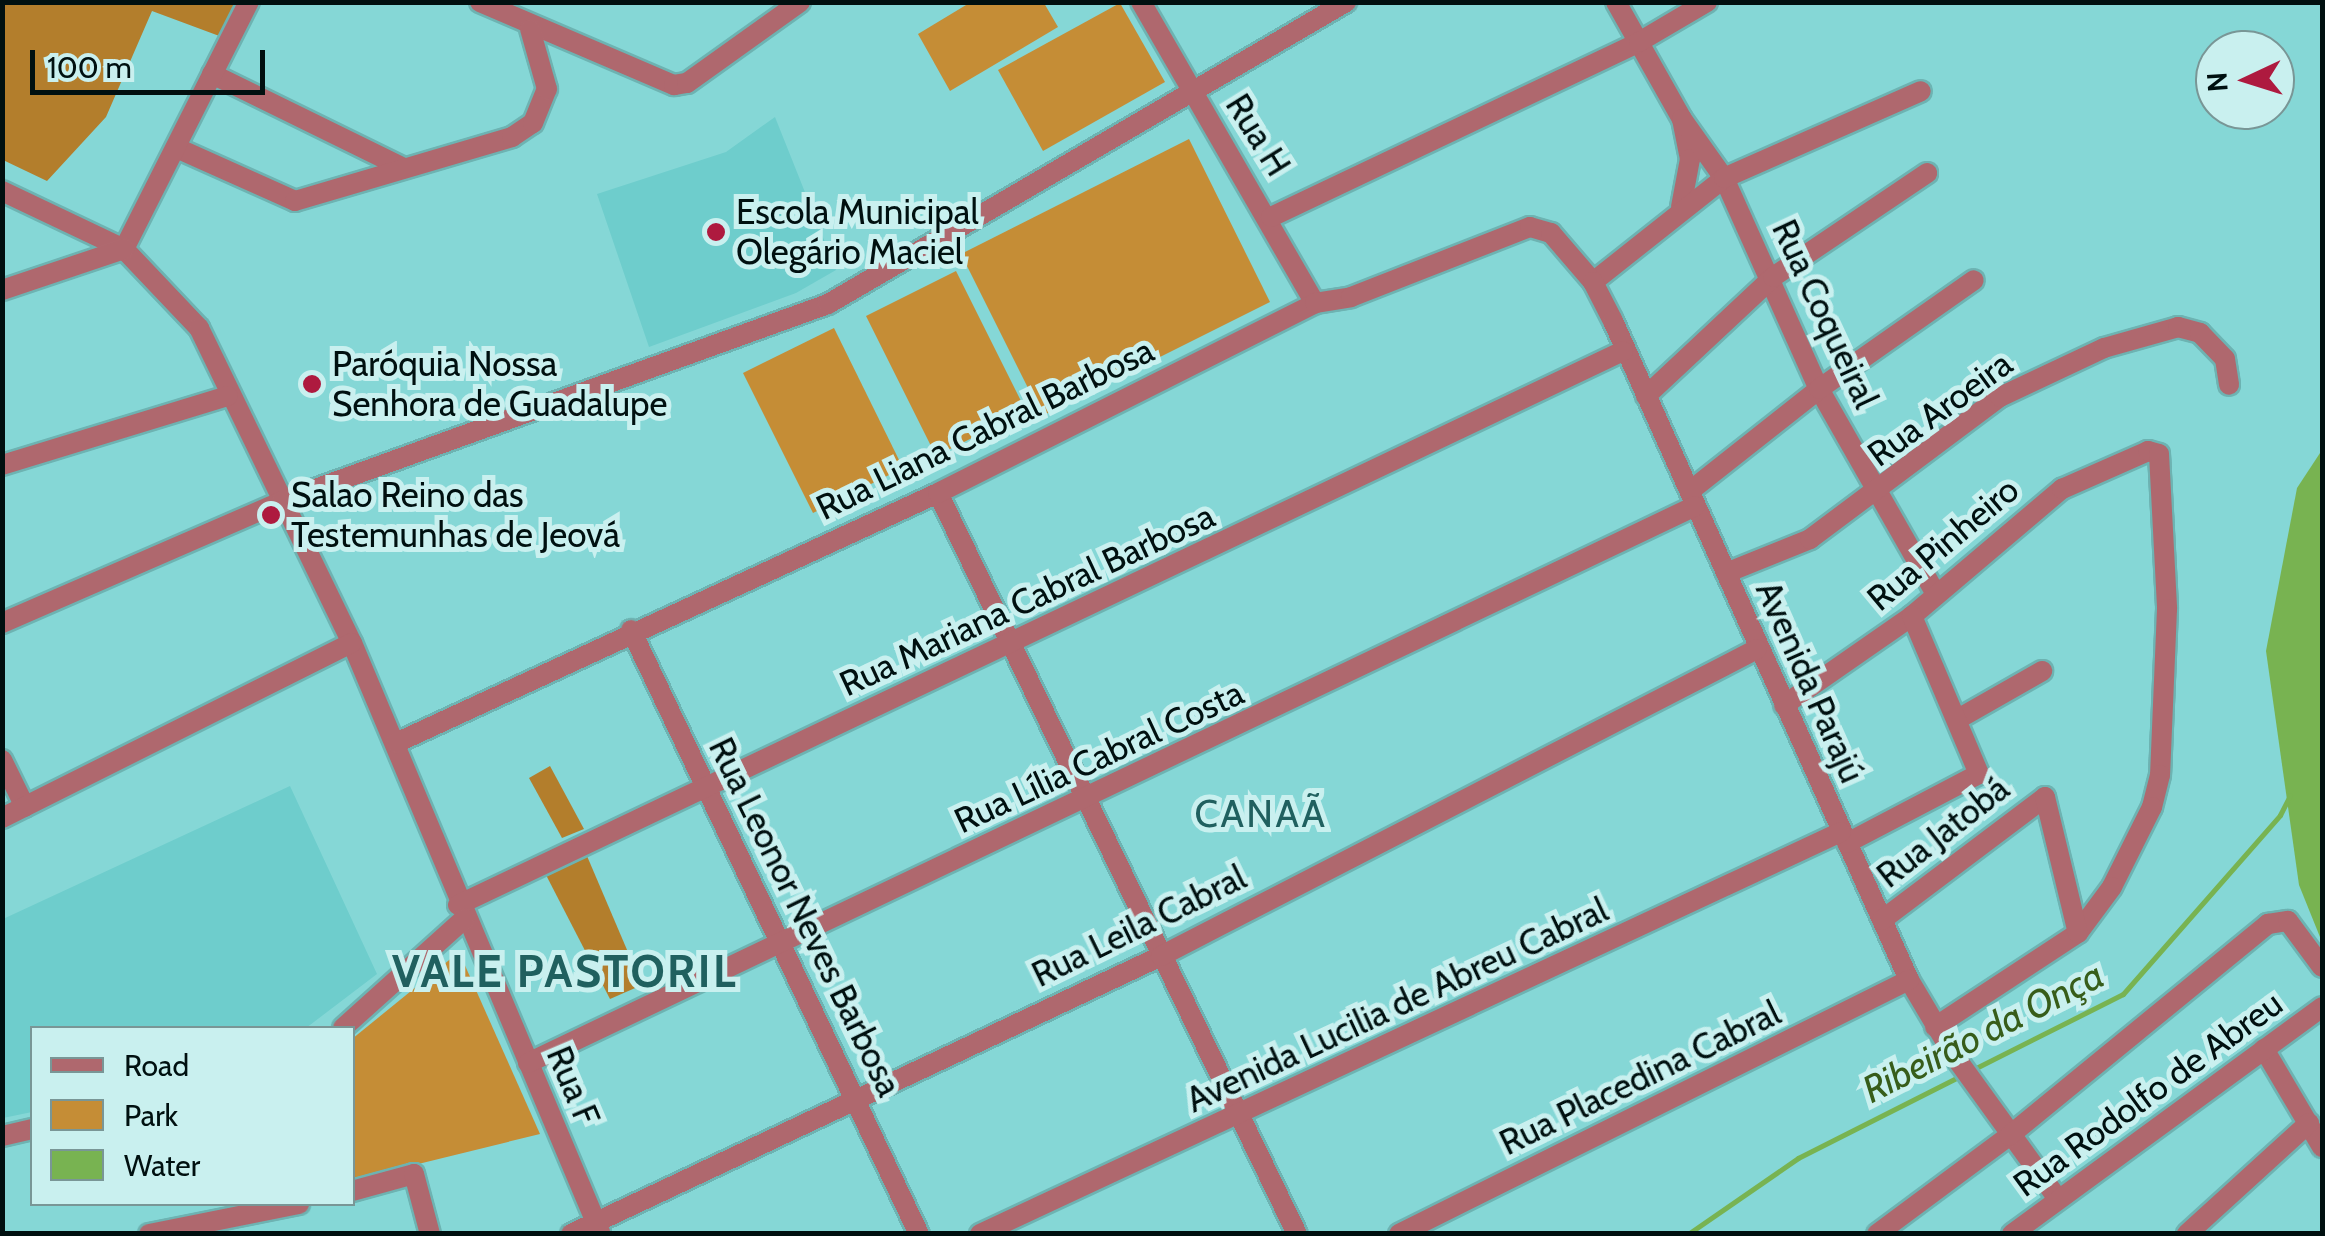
<!DOCTYPE html>
<html>
<head>
<meta charset="utf-8">
<style>
	body { margin:0 }
	#map { position:relative; width:2325px; height:1236px; overflow:hidden; background:#85d7d6; font-family:Cabin,sans-serif }
	div>[style] { position:absolute }
	.built>* { inset:0; background:#6ecdcc }
	.green>* { inset:0; background:#c58d36 }
	.forest>* { inset:0; background:#b37e2c }
	.water>* { inset:0; background:#78b351 }
	.stream>* { height:5px; margin:-2.5px; padding:0 2.5px; transform-origin:2.5px; border-radius:2.5px; background:#78b351 }
	.roads { filter:drop-shadow(2px 0 #6db3b2) drop-shadow(-2px 0 #6db3b2) drop-shadow(0 2px #6db3b2) drop-shadow(0 -2px #6db3b2) }
	.minor>* { height:20px; margin:-10px; padding:0 10px; transform-origin:10px; border-radius:10px; background:#af686e }
	.dots>* { width:28px; height:28px; translate:-50% -50%; box-sizing:border-box; border:5px solid #c9f0ef; border-radius:50% }
	span { translate:-50% -50%; white-space:nowrap; text-align:center; line-height:1.15; -webkit-text-stroke:10px #c9f0ef; paint-order:stroke }
	.street-label { font-size:35px; color:#001010 }
	.poi-label { font-size:35px; color:#001010 }
	.left { translate:0 -50%; text-align:left }
	.neighbourhood-label { font-size:38px; color:#20605f; letter-spacing:2.5px }
	.water-label { font-size:38px; color:#375d1a; font-style:italic }
	.district-label { font-size:45px; color:#20605f; font-weight:700; letter-spacing:2.5px }
	.frame { position:absolute; inset:0; border:5px solid #001010; pointer-events:none }
	.legend { position:absolute; left:30px; top:1026px; width:325px; height:180px; box-sizing:border-box; background:#c9f0ef; border:2px solid #799696; margin:0; padding:12px 18px; list-style:none; font-size:30px; color:#001010 }
	.legend li { display:flex; align-items:center; gap:20px; height:50px }
	.legend b { width:50px; border:2px solid #799696 }
	.north { position:absolute; left:2195px; top:30px; width:100px; height:100px; box-sizing:border-box; background:#c9f0ef; border:2px solid #799696; border-radius:50%; rotate:266deg; font-size:28px; font-weight:700; line-height:40px; text-align:center; color:#001010 }
	.north::after { content:''; display:block; margin:auto; width:35px; height:45px; background:#ae1a3f; clip-path:polygon(50% 0,100% 100%,50% 72%,0 100%) }
	.scale { position:absolute; left:30px; top:50px; width:235px; height:45px; box-sizing:border-box; border:5px solid #001010; border-top:0; padding-left:12px; font-size:30px; line-height:35px; white-space:nowrap; color:#001010; -webkit-text-stroke:8px #c9f0ef; paint-order:stroke }
</style>
</head>
<body>
<div id="map">
	<div class="built">
		<i style="clip-path:polygon(775px 117px,836px 270px,796px 293px,649px 347px,597px 194px,726px 152px)"></i>
		<i style="clip-path:polygon(290px 786px,377px 974px,306px 1028px,32px 1028px,32px 1112px,3px 1118px,3px 919px)"></i>
	</div>
	<div class="green">
		<i style="clip-path:polygon(971px 2px,1044px 3px,1058px 27px,950px 91px,918px 34px)"></i>
		<i style="clip-path:polygon(1120px 3px,1165px 82px,1043px 151px,998px 70px)"></i>
		<i style="clip-path:polygon(1189px 139px,1270px 302px,1042px 416px,961px 254px)"></i>
		<i style="clip-path:polygon(956px 271px,1026px 411px,936px 456px,866px 316px)"></i>
		<i style="clip-path:polygon(834px 328px,903px 468px,813px 513px,743px 373px)"></i>
		<i style="clip-path:polygon(459px 952px,540px 1134px,353px 1180px,352px 1039px)"></i>
	</div>
	<div class="forest">
		<i style="clip-path:polygon(3px 3px,240px 3px,222px 37px,152px 11px,106px 117px,47px 181px,3px 160px)"></i>
		<i style="clip-path:polygon(550px 766px,584px 829px,562px 838px,529px 778px)"></i>
		<i style="clip-path:polygon(587px 856px,642px 985px,610px 999px,546px 875px)"></i>
	</div>
	<div class="water">
		<i style="clip-path:polygon(2322px 450px,2322px 942px,2299px 885px,2266px 651px,2297px 488px)"></i>
	</div>
	<div class="stream">
		<i style="left:1972px;top:1070px;width:169px;rotate:-26.7deg"></i>
		<i style="left:2123px;top:994px;width:238px;rotate:-48.7deg"></i>
		<i style="left:2280px;top:815px;width:22px;rotate:-63deg"></i>
		<i style="left:1688px;top:1234px;width:134px;rotate:-34.6deg"></i>
		<i style="left:1798px;top:1158px;width:184px;rotate:-26.8deg"></i>
	</div>
	<div class="roads">
		<div class="minor">
			<i style="left:480px;top:2px;width:211px;rotate:23.2deg"></i>
			<i style="left:674px;top:85px;width:13px;rotate:-9deg"></i>
			<i style="left:687px;top:83px;width:139px;rotate:-35.6deg"></i>
			<i style="left:1141px;top:2px;width:348px;rotate:60deg"></i>
			<i style="left:1616px;top:2px;width:134px;rotate:60.6deg"></i>
			<i style="left:1682px;top:119px;width:41px;rotate:78.7deg"></i>
			<i style="left:1690px;top:159px;width:49px;rotate:100.6deg"></i>
			<i style="left:212px;top:74px;width:214px;rotate:26.1deg"></i>
			<i style="left:1682px;top:119px;width:72px;rotate:54.6deg"></i>
			<i style="left:1724px;top:178px;width:231px;rotate:65.8deg"></i>
			<i style="left:1819px;top:389px;width:234px;rotate:60.3deg"></i>
			<i style="left:179px;top:149px;width:127px;rotate:24.1deg"></i>
			<i style="left:295px;top:201px;width:226px;rotate:-16.4deg"></i>
			<i style="left:512px;top:137px;width:25px;rotate:-34deg"></i>
			<i style="left:533px;top:123px;width:37px;rotate:-68deg"></i>
			<i style="left:547px;top:89px;width:62px;rotate:-105.8deg"></i>
			<i style="left:2px;top:191px;width:135px;rotate:25.4deg"></i>
			<i style="left:124px;top:249px;width:109px;rotate:46.5deg"></i>
			<i style="left:199px;top:328px;width:350px;rotate:64.1deg"></i>
			<i style="left:352px;top:643px;width:639px;rotate:67.17deg"></i>
			<i style="left:1271px;top:217px;width:407px;rotate:-25.4deg"></i>
			<i style="left:1639px;top:42px;width:79px;rotate:-30.5deg"></i>
			<i style="left:124px;top:249px;width:277px;rotate:-63.2deg"></i>
			<i style="left:1593px;top:282px;width:167px;rotate:-38.4deg"></i>
			<i style="left:1724px;top:178px;width:215px;rotate:-23.8deg"></i>
			<i style="left:2px;top:290px;width:129px;rotate:-18.6deg"></i>
			<i style="left:1646px;top:396px;width:174px;rotate:-43.1deg"></i>
			<i style="left:1773px;top:277px;width:186px;rotate:-34deg"></i>
			<i style="left:2px;top:465px;width:236px;rotate:-17deg"></i>
			<i style="left:1690px;top:491px;width:164px;rotate:-38.3deg"></i>
			<i style="left:1819px;top:389px;width:189px;rotate:-35.1deg"></i>
			<i style="left:938px;top:493px;width:823px;rotate:64.15deg"></i>
			<i style="left:1726px;top:573px;width:91px;rotate:-22deg"></i>
			<i style="left:1810px;top:539px;width:237px;rotate:-36.8deg"></i>
			<i style="left:2000px;top:397px;width:115px;rotate:-25.2deg"></i>
			<i style="left:2104px;top:348px;width:77px;rotate:-15.8deg"></i>
			<i style="left:2178px;top:327px;width:23px;rotate:15deg"></i>
			<i style="left:2200px;top:333px;width:36px;rotate:46deg"></i>
			<i style="left:2225px;top:359px;width:26px;rotate:81deg"></i>
			<i style="left:2px;top:623px;width:305px;rotate:-23.5deg"></i>
			<i style="left:282px;top:501px;width:580px;rotate:-19.84deg"></i>
			<i style="left:828px;top:304px;width:600px;rotate:-30.24deg"></i>
			<i style="left:631px;top:630px;width:669px;rotate:64.51deg"></i>
			<i style="left:1784px;top:705px;width:156px;rotate:-34.8deg"></i>
			<i style="left:1912px;top:616px;width:197px;rotate:-40.3deg"></i>
			<i style="left:2062px;top:489px;width:94px;rotate:-23.8deg"></i>
			<i style="left:2148px;top:451px;width:11px;rotate:15deg"></i>
			<i style="left:2159px;top:454px;width:155px;rotate:87deg"></i>
			<i style="left:2167px;top:609px;width:166px;rotate:92.4deg"></i>
			<i style="left:2160px;top:775px;width:33px;rotate:104deg"></i>
			<i style="left:2152px;top:807px;width:89px;rotate:116.6deg"></i>
			<i style="left:2112px;top:887px;width:57px;rotate:126.5deg"></i>
			<i style="left:2078px;top:933px;width:171px;rotate:146.7deg"></i>
			<i style="left:1958px;top:719px;width:97px;rotate:-29.7deg"></i>
			<i style="left:396px;top:743px;width:597px;rotate:-24.76deg"></i>
			<i style="left:938px;top:493px;width:422px;rotate:-26.7deg"></i>
			<i style="left:1315px;top:303px;width:36px;rotate:-9deg"></i>
			<i style="left:1351px;top:297px;width:192px;rotate:-21.4deg"></i>
			<i style="left:1530px;top:227px;width:22px;rotate:16deg"></i>
			<i style="left:1551px;top:233px;width:65px;rotate:49.4deg"></i>
			<i style="left:1593px;top:282px;width:44px;rotate:62.9deg"></i>
			<i style="left:1613px;top:321px;width:722px;rotate:65.81deg"></i>
			<i style="left:1909px;top:980px;width:86px;rotate:59.3deg"></i>
			<i style="left:1953px;top:1054px;width:179px;rotate:54.1deg"></i>
			<i style="left:2px;top:760px;width:52px;rotate:63.9deg"></i>
			<i style="left:2px;top:818px;width:391px;rotate:-26.6deg"></i>
			<i style="left:1847px;top:843px;width:149px;rotate:-27.6deg"></i>
			<i style="left:1979px;top:774px;width:172px;rotate:-113deg"></i>
			<i style="left:458px;top:905px;width:1290px;rotate:-25.43deg"></i>
			<i style="left:1882px;top:920px;width:204px;rotate:-37deg"></i>
			<i style="left:2045px;top:797px;width:140px;rotate:76.4deg"></i>
			<i style="left:343px;top:1028px;width:163px;rotate:-42deg"></i>
			<i style="left:2264px;top:1049px;width:114px;rotate:59.4deg"></i>
			<i style="left:528px;top:1063px;width:1293px;rotate:-25.51deg"></i>
			<i style="left:2px;top:1136px;width:31px;rotate:-13deg"></i>
			<i style="left:352px;top:1191px;width:64px;rotate:-15.3deg"></i>
			<i style="left:414px;top:1174px;width:62px;rotate:75.1deg"></i>
			<i style="left:149px;top:1234px;width:153px;rotate:-11.3deg"></i>
			<i style="left:571px;top:1234px;width:652px;rotate:-25.23deg"></i>
			<i style="left:1161px;top:956px;width:670px;rotate:-27.25deg"></i>
			<i style="left:980px;top:1234px;width:950px;rotate:-25.03deg"></i>
			<i style="left:1399px;top:1234px;width:570px;rotate:-26.48deg"></i>
			<i style="left:1877px;top:1234px;width:164px;rotate:-36.6deg"></i>
			<i style="left:2009px;top:1136px;width:335px;rotate:-39.3deg"></i>
			<i style="left:2268px;top:924px;width:20px;rotate:-9deg"></i>
			<i style="left:2288px;top:921px;width:57px;rotate:53.5deg"></i>
			<i style="left:2012px;top:1234px;width:384px;rotate:-36.2deg"></i>
			<i style="left:2187px;top:1234px;width:165px;rotate:-42.3deg"></i>
		</div>
	</div>
	<div class="dots">
		<i style="left:716px;top:232px;background:#ae1a3f"></i>
		<i style="left:312px;top:384px;background:#ae1a3f"></i>
		<i style="left:271px;top:515px;background:#ae1a3f"></i>
	</div>
	<div class="street-label">
		<span style="left:1258px;top:135px;rotate:58deg">Rua H</span>
		<span style="left:1825px;top:314px;rotate:65deg">Rua Coqueiral</span>
		<span style="left:1940px;top:409px;rotate:-36deg">Rua Aroeira</span>
		<span style="left:985px;top:429px;rotate:-26deg">Rua Liana Cabral Barbosa</span>
		<span style="left:1943px;top:544px;rotate:-40deg">Rua Pinheiro</span>
		<span style="left:1027px;top:600px;rotate:-25deg">Rua Mariana Cabral Barbosa</span>
		<span style="left:1810px;top:682px;rotate:66deg">Avenida Parajú</span>
		<span style="left:1099px;top:757px;rotate:-25deg">Rua Lília Cabral Costa</span>
		<span style="left:1943px;top:832px;rotate:-38deg">Rua Jatobá</span>
		<span style="left:805px;top:917px;rotate:64deg">Rua Leonor Neves Barbosa</span>
		<span style="left:1139px;top:926px;rotate:-26deg">Rua Leila Cabral</span>
		<span style="left:1397px;top:1005px;rotate:-25deg">Avenida Lucilia de Abreu Cabral</span>
		<span style="left:1640px;top:1078px;rotate:-26deg">Rua Placedina Cabral</span>
		<span style="left:573px;top:1086px;rotate:67deg">Rua F</span>
		<span style="left:2148px;top:1094px;rotate:-36deg">Rua Rodolfo de Abreu</span>
	</div>
	<div class="poi-label">
		<span class="left" style="left:736px;top:232px">Escola Municipal<br>Olegário Maciel</span>
		<span class="left" style="left:332px;top:384px">Paróquia Nossa<br>Senhora de Guadalupe</span>
		<span class="left" style="left:291px;top:515px">Salao Reino das<br>Testemunhas de Jeová</span>
	</div>
	<div class="neighbourhood-label">
		<span style="left:1261px;top:814px">CANAÃ</span>
	</div>
	<div class="water-label">
		<span style="left:1983px;top:1032px;rotate:-27deg">Ribeirão da Onça</span>
	</div>
	<div class="district-label">
		<span style="left:565px;top:972px">VALE PASTORIL</span>
	</div>
	<div class="frame"></div>
	<ul class="legend">
	<li><b style="height:12px;background:#af686e"></b>Road</li>
	<li><b style="height:28px;background:#c58d36"></b>Park</li>
	<li><b style="height:28px;background:#78b351"></b>Water</li>
	</ul>
	<div class="north">N</div>
	<div class="scale">100 m</div>
</div>
</body>
</html>
